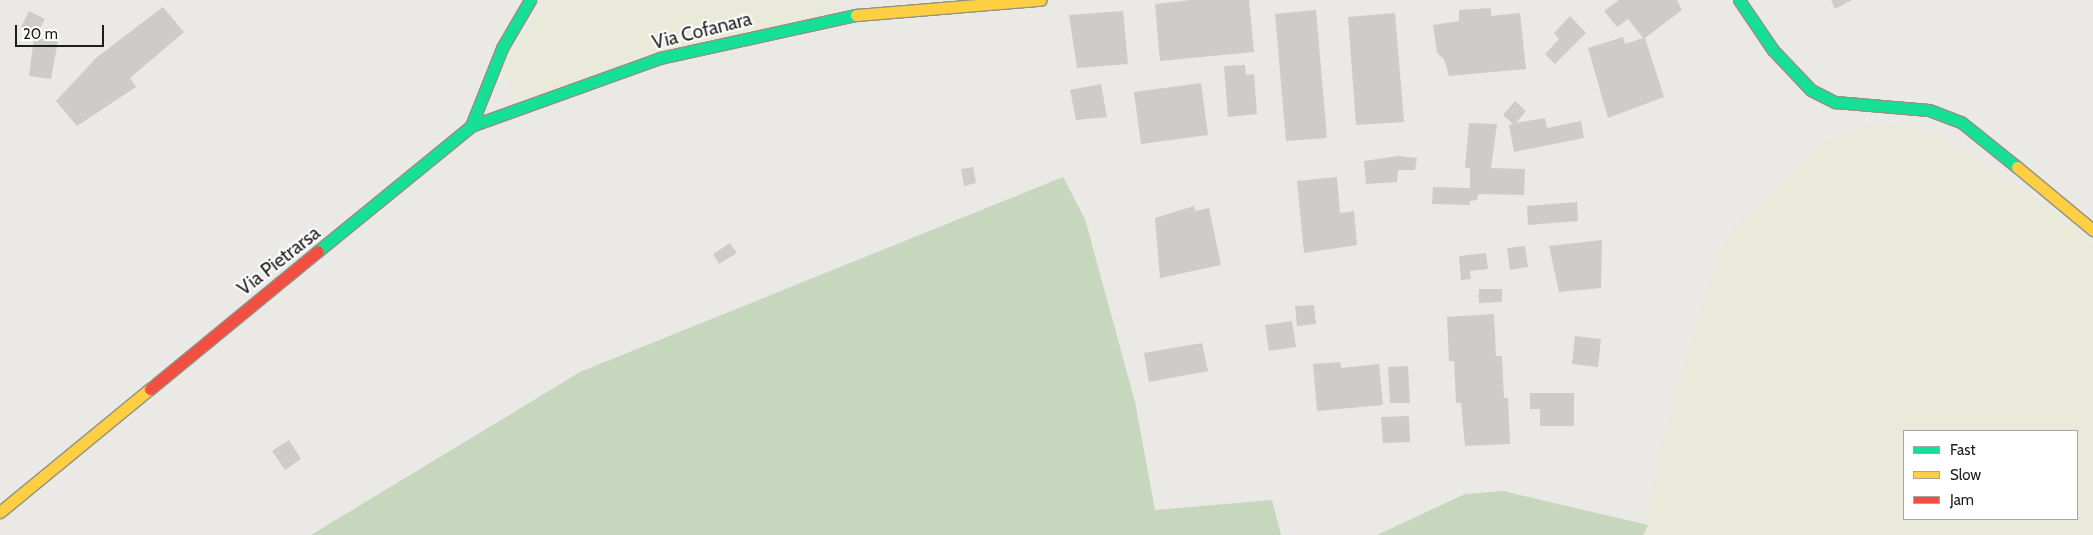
<!DOCTYPE html>
<html>
<head>
<meta charset="utf-8">
<style>
	body { margin:0 }
	#map { position:relative; width:2093px; height:535px; overflow:hidden; background:#ebe9e5; font-family:Cabin,sans-serif }
	div>[style] { position:absolute }
	.farmland>* { inset:0; background:#e9ead9 }
	.forest>* { inset:0; background:#c6d7bd }
	.building>* { inset:0; background:#cecbc8 }
	.roads { filter:drop-shadow(1px 0 #91927f) drop-shadow(-1px 0 #91927f) drop-shadow(0 1px #91927f) drop-shadow(0 -1px #91927f) }
	.fast>* { height:11px; margin:-5.5px; padding:0 5.5px; transform-origin:5.5px; border-radius:5.5px; background:#16e098 }
	.slow>* { height:11px; margin:-5.5px; padding:0 5.5px; transform-origin:5.5px; border-radius:5.5px; background:#ffcf43 }
	.jam>* { height:11px; margin:-5.5px; padding:0 5.5px; transform-origin:5.5px; border-radius:5.5px; background:#f24e42 }
	span { translate:-50% -50%; white-space:nowrap; text-align:center; line-height:1.15; -webkit-text-stroke:4px #fff; paint-order:stroke }
	.street-label { font-size:19px; color:#1d1d1d }
	.legend { position:absolute; left:1903px; top:430px; width:175px; height:90px; box-sizing:border-box; background:#fff; border:1px solid #a5a5a5; margin:0; padding:6px 9px; list-style:none; font-size:15px; color:#1d1d1d }
	.legend li { display:flex; align-items:center; gap:10px; height:25px }
	.legend b { width:25px; border:1px solid #a5a5a5 }
	.scale { position:absolute; left:15px; top:25px; width:89px; height:22px; box-sizing:border-box; border:2px solid #1d1d1d; border-top:0; padding-left:6px; font-size:15px; line-height:18px; white-space:nowrap; color:#1d1d1d; -webkit-text-stroke:4px #fff; paint-order:stroke }
</style>
</head>
<body>
<div id="map">
	<div class="farmland">
		<i style="clip-path:polygon(546px 0,838px 0,840px 10px,524px 99px,515px 98px,505px 75px,507px 61px)"></i>
		<i style="clip-path:polygon(evenodd,1878px 123px,1937px 133px,2026px 191px,2079px 231px,2093px 247px,2093px 535px,1643px 535px,1661px 449px,1715px 263px,1735px 226px,1826px 142px,1844px 132px,1878px 123px,1904px 431px,2077px 431px,2077px 519px,1904px 519px,1904px 431px)"></i>
	</div>
	<div class="forest">
		<i style="clip-path:polygon(1063px 177px,1085px 219px,1135px 402px,1155px 510px,1272px 500px,1281px 535px,311px 535px,580px 372px)"></i>
		<i style="clip-path:polygon(1503px 491px,1648px 525px,1643px 535px,1377px 535px,1465px 494px)"></i>
	</div>
	<div class="building">
		<i style="clip-path:polygon(1191px 0,1249px 0,1254px 52px,1160px 61px,1155px 4px)"></i>
		<i style="clip-path:polygon(1619px 0,1677px 0,1682px 10px,1645px 38px,1664px 97px,1608px 118px,1588px 48px,1623px 37px,1625px 44px,1643px 38px,1628px 19px,1617px 27px,1604px 11px)"></i>
		<i style="clip-path:polygon(1831px 0,1852px 0,1835px 9px)"></i>
		<i style="clip-path:polygon(163px 7px,184px 32px,130px 78px,136px 87px,77px 126px,56px 101px,96px 58px)"></i>
		<i style="clip-path:polygon(1491px 8px,1491px 16px,1520px 13px,1526px 69px,1449px 76px,1444px 59px,1437px 53px,1433px 25px,1459px 21px,1459px 10px)"></i>
		<i style="clip-path:polygon(1316px 10px,1327px 138px,1286px 141px,1275px 14px)"></i>
		<i style="clip-path:polygon(29px 11px,45px 19px,36px 35px,21px 27px)"></i>
		<i style="clip-path:polygon(1123px 11px,1128px 64px,1077px 68px,1069px 15px)"></i>
		<i style="clip-path:polygon(1395px 13px,1404px 122px,1356px 125px,1348px 17px)"></i>
		<i style="clip-path:polygon(1570px 16px,1586px 33px,1555px 64px,1545px 54px,1559px 39px,1554px 33px)"></i>
		<i style="clip-path:polygon(34px 38px,58px 41px,51px 79px,29px 76px)"></i>
		<i style="clip-path:polygon(1245px 65px,1246px 75px,1254px 74px,1257px 114px,1228px 117px,1224px 66px)"></i>
		<i style="clip-path:polygon(1201px 83px,1208px 135px,1141px 144px,1134px 92px)"></i>
		<i style="clip-path:polygon(1101px 84px,1107px 117px,1076px 120px,1070px 90px)"></i>
		<i style="clip-path:polygon(1515px 101px,1526px 111px,1516px 123px,1545px 118px,1547px 128px,1581px 121px,1584px 138px,1514px 152px,1509px 125px,1513px 124px,1503px 115px)"></i>
		<i style="clip-path:polygon(1469px 123px,1497px 124px,1491px 168px,1525px 169px,1524px 195px,1478px 194px,1477px 200px,1470px 201px,1470px 205px,1432px 204px,1433px 187px,1470px 188px,1470px 168px,1465px 168px)"></i>
		<i style="clip-path:polygon(1398px 156px,1417px 158px,1415px 170px,1398px 170px,1397px 182px,1366px 184px,1364px 161px)"></i>
		<i style="clip-path:polygon(973px 167px,976px 183px,964px 186px,961px 169px)"></i>
		<i style="clip-path:polygon(1337px 177px,1340px 213px,1354px 211px,1357px 245px,1304px 253px,1297px 181px)"></i>
		<i style="clip-path:polygon(1577px 202px,1578px 221px,1528px 225px,1527px 206px)"></i>
		<i style="clip-path:polygon(1194px 206px,1195px 211px,1209px 208px,1221px 265px,1160px 278px,1155px 218px)"></i>
		<i style="clip-path:polygon(1602px 240px,1601px 288px,1559px 292px,1549px 246px)"></i>
		<i style="clip-path:polygon(730px 243px,737px 253px,719px 264px,713px 254px)"></i>
		<i style="clip-path:polygon(1525px 246px,1528px 267px,1510px 270px,1507px 248px)"></i>
		<i style="clip-path:polygon(1486px 253px,1488px 269px,1470px 271px,1471px 279px,1461px 280px,1459px 256px)"></i>
		<i style="clip-path:polygon(1479px 289px,1502px 289px,1502px 302px,1479px 303px)"></i>
		<i style="clip-path:polygon(1314px 305px,1316px 324px,1297px 326px,1295px 306px)"></i>
		<i style="clip-path:polygon(1494px 314px,1496px 356px,1502px 356px,1504px 398px,1508px 398px,1510px 444px,1465px 446px,1461px 403px,1456px 403px,1454px 361px,1449px 361px,1447px 317px)"></i>
		<i style="clip-path:polygon(1292px 321px,1296px 347px,1269px 351px,1265px 325px)"></i>
		<i style="clip-path:polygon(1575px 336px,1601px 339px,1598px 367px,1572px 364px)"></i>
		<i style="clip-path:polygon(1202px 343px,1208px 371px,1149px 382px,1144px 353px)"></i>
		<i style="clip-path:polygon(1340px 362px,1341px 368px,1379px 364px,1383px 405px,1317px 411px,1313px 364px)"></i>
		<i style="clip-path:polygon(1408px 366px,1410px 403px,1390px 403px,1388px 367px)"></i>
		<i style="clip-path:polygon(1530px 393px,1574px 393px,1574px 426px,1540px 426px,1540px 409px,1530px 409px)"></i>
		<i style="clip-path:polygon(1409px 416px,1410px 442px,1383px 443px,1381px 417px)"></i>
		<i style="clip-path:polygon(289px 440px,301px 459px,285px 470px,272px 451px)"></i>
	</div>
	<div class="roads">
		<div class="fast">
			<i style="left:1739px;top:0;width:60px;rotate:55.8deg"></i>
			<i style="left:1773px;top:50px;width:55px;rotate:46.5deg"></i>
			<i style="left:1811px;top:90px;width:27px;rotate:27deg"></i>
			<i style="left:1835px;top:102px;width:94px;rotate:4.9deg"></i>
			<i style="left:1929px;top:110px;width:34px;rotate:21deg"></i>
			<i style="left:1961px;top:122px;width:72px;rotate:38.8deg"></i>
			<i style="left:471px;top:126px;width:201px;rotate:-19.8deg"></i>
			<i style="left:660px;top:58px;width:201px;rotate:-12.4deg"></i>
			<i style="left:318px;top:251px;width:198px;rotate:-39.2deg"></i>
			<i style="left:471px;top:126px;width:84px;rotate:-68.3deg"></i>
			<i style="left:502px;top:48px;width:56px;rotate:-59.7deg"></i>
		</div>
		<div class="slow">
			<i style="left:856px;top:15px;width:185px;rotate:-4.7deg"></i>
			<i style="left:2017px;top:167px;width:99px;rotate:39.7deg"></i>
			<i style="left:0;top:512px;width:194px;rotate:-39.4deg"></i>
		</div>
		<div class="jam">
			<i style="left:150px;top:389px;width:217px;rotate:-39.4deg"></i>
		</div>
	</div>
	<div class="street-label">
		<span style="left:702px;top:31px;rotate:-14deg">Via Cofanara</span>
		<span style="left:279px;top:261px;rotate:-38deg">Via Pietrarsa</span>
	</div>
	<ul class="legend">
	<li><b style="height:6px;background:#16e098"></b>Fast</li>
	<li><b style="height:6px;background:#ffcf43"></b>Slow</li>
	<li><b style="height:6px;background:#f24e42"></b>Jam</li>
	</ul>
	<div class="scale">20 m</div>
</div>
</body>
</html>
